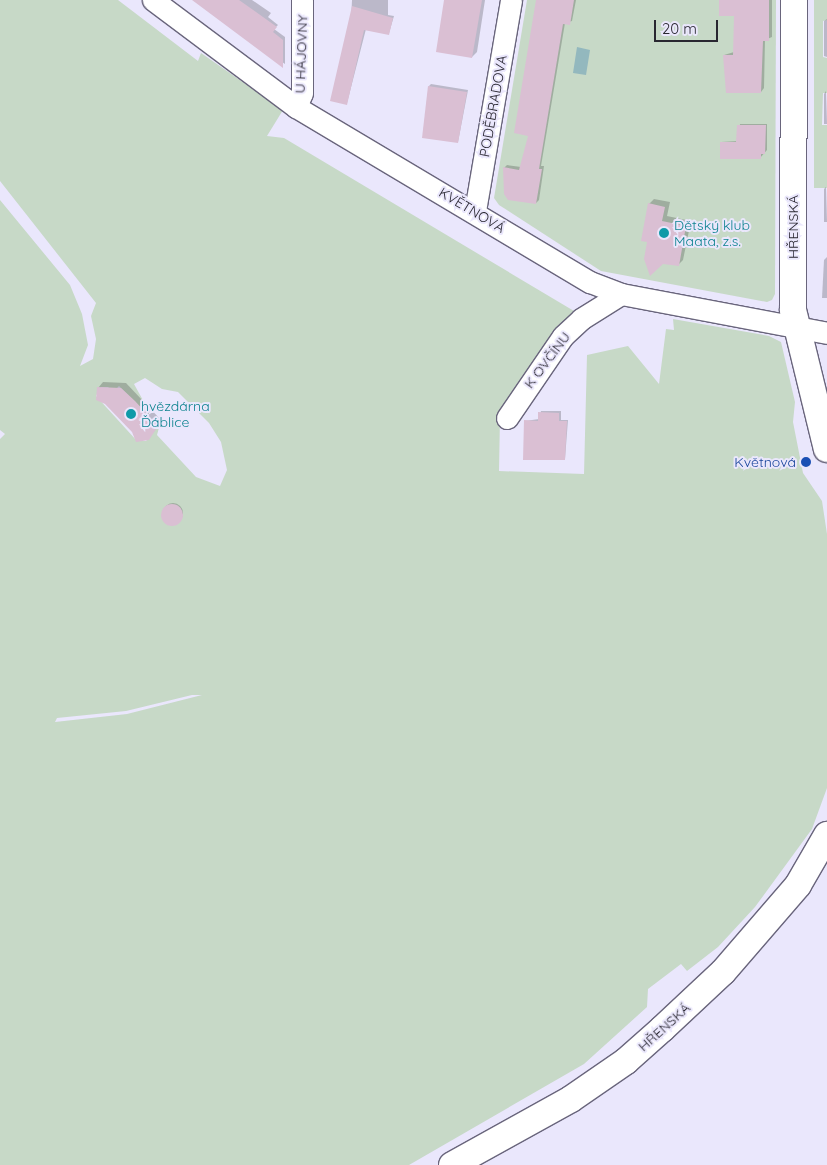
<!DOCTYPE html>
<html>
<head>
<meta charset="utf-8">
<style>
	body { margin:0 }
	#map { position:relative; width:827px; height:1165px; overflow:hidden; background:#eae7fc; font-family:Quicksand,sans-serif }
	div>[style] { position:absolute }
	.green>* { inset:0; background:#c7d9c7 }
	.water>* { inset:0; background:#93b8be }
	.shadow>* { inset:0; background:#0003 }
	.round { border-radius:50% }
	.building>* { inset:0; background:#dabfd3 }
	.roads { filter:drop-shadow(1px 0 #69657c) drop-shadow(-1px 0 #69657c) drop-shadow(0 1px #69657c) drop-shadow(0 -1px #69657c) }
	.minor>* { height:21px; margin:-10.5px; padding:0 10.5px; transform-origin:10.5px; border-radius:10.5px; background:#fff }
	.tertiary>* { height:26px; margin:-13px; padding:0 13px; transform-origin:13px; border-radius:13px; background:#fff }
	.dots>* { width:14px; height:14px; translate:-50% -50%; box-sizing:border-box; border:2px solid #eae7fc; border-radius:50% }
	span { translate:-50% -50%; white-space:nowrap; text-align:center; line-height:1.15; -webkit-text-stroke:4px #eae7fc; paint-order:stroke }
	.street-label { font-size:14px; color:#292731 }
	.culture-label { font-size:14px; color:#0d838f }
	.left { translate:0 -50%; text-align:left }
	.transit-label { font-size:14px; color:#164399 }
	.right { translate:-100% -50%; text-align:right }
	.scale { position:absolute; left:654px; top:20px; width:64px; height:22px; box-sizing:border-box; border:2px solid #292731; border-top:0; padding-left:6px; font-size:15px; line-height:18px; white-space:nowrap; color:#292731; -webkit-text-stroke:4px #eae7fc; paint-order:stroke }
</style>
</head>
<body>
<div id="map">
	<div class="green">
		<i style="clip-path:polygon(evenodd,0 0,118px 0,198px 61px,201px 53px,283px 110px,267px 136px,284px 138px,574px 311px,500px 417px,499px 471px,584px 474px,587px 355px,628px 346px,659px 384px,666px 329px,674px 330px,673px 319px,769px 336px,781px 342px,795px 402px,793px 422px,803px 473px,822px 501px,827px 534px,827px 788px,812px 829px,755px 907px,718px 947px,687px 971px,681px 964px,648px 989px,647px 1007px,584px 1064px,409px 1165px,0 1165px,0 439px,5px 434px,0 430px,0 200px,70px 285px,82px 314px,88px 345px,80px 366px,93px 359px,96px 339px,91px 316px,96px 303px,0 181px,0 0,145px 378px,162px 389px,178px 392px,209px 423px,221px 442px,227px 470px,220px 486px,196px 477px,157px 435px,160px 424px,146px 441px,137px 441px,96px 396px,101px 387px,108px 387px,113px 392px,119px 386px,148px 415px,150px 413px,134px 384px,145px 378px,0 0,192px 695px,202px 695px,127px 714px,55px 722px,57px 718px,126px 711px,192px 695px)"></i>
		<i style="clip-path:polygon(527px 0,776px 0,775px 294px,772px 300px,767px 302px,601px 271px,499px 205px,494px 198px)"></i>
		<i style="clip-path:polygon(814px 0,827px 0,827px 20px,823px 21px,823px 57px,827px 58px,827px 93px,823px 93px,822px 125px,827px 125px,827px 188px,814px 188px)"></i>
	</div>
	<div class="water">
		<i style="clip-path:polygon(577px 47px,590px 50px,586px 75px,573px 73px)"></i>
	</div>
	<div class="shadow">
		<i style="clip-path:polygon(214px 0,252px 0,271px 13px,268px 17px,278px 25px,274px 29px,285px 37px,285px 64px,206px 9px)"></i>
		<i style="clip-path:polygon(352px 0,388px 0,388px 15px,394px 16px,389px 33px,366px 29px,347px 103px)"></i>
		<i style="clip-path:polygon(446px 0,485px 0,477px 52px,472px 57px)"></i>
		<i style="clip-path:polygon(537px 0,576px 0,572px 21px,565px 23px,541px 166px,544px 166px,539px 200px,536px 203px,504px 168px,507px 165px,521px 167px,530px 135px)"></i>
		<i style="clip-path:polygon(720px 0,772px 0,772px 37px,765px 40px,764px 88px,761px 92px,724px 55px,734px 52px,735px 15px)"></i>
		<i style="clip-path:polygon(827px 19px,827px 57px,824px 56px,824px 21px)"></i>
		<i style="clip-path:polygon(431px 84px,468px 90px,458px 142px,429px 86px)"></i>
		<i style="clip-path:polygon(826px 91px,827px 124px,824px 124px,824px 94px)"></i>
		<i style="clip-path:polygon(740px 124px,767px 124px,767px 150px,760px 158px,721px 142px,738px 141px)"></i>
		<i style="clip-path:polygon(826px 187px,827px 222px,824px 222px,824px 189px)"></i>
		<i style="clip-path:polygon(654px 199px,670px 202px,667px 216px,691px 221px,683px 260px,678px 265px,649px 204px)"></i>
		<i style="clip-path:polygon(827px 257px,827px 298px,822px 298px,824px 260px)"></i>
		<i style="clip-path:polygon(103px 382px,126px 383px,162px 421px,148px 439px,133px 432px,98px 388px)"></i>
		<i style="clip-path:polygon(541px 411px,561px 411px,561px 420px,568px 420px,565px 459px,525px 421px,539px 419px)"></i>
		<i class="round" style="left:163px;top:503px;width:20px;height:20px"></i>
	</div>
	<div class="building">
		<i style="clip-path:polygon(192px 0,239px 0,256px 12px,277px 27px,273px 32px,283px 40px,283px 68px)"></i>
		<i style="clip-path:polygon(444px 0,482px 0,472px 58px,436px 52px)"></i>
		<i style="clip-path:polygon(536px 0,574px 0,570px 25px,563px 24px,539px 169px,542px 169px,536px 204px,508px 200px,504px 194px,503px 167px,519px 170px,528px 136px,514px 133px)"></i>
		<i style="clip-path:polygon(719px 0,769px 0,769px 41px,763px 41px,761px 93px,726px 93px,723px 55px,733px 55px,734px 16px,719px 16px)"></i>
		<i style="clip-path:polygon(352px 6px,393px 18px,389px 35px,364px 30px,347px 105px,330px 101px)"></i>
		<i style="clip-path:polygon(428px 86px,467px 92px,458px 143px,422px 138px)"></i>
		<i style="clip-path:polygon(737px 125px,766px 125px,765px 154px,761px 154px,761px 159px,720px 159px,720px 142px,736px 142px)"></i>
		<i style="clip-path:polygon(648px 203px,665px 207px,662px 221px,686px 226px,679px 266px,663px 264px,650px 276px,644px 259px,647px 242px,641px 241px)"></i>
		<i style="clip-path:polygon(97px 387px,121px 388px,135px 401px,158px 426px,149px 440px,136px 442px,132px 432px,105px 404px,96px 400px)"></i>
		<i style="clip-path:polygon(538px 412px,559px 413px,559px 421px,567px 421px,565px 460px,523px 460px,524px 420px,538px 421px)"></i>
		<i class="round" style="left:161px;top:504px;width:22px;height:22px"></i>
	</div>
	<div class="roads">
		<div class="minor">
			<i style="left:153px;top:0;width:179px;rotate:36.8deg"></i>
			<i style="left:296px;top:107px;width:342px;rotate:30.8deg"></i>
			<i style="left:590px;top:282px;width:33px;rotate:21deg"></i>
			<i style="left:621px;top:294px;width:210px;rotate:10.7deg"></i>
			<i style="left:296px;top:107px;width:15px;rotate:-67deg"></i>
			<i style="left:302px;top:93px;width:93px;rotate:-90deg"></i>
			<i style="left:475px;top:211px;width:214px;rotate:-80.3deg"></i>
			<i style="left:507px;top:418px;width:99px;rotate:-55.7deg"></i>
			<i style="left:563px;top:336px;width:25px;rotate:-43deg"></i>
			<i style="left:581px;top:319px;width:47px;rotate:-32deg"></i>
		</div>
		<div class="tertiary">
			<i style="left:794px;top:0;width:310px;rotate:90.2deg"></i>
			<i style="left:793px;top:310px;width:143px;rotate:76.3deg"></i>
			<i style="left:452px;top:1165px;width:136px;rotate:-29deg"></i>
			<i style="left:571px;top:1099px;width:67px;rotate:-34.6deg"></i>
			<i style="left:626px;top:1061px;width:48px;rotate:-41.6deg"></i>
			<i style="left:662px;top:1029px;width:83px;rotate:-43.1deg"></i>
			<i style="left:723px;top:972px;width:115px;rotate:-49.2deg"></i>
			<i style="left:798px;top:885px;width:58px;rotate:-59.9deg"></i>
		</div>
	</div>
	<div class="dots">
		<i style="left:664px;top:233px;background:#0f9aa8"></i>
		<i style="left:131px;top:414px;background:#0f9aa8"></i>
		<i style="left:806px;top:462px;background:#1a4fb4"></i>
	</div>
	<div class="street-label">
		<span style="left:301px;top:54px;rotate:-88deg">U HÁJOVNY</span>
		<span style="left:493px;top:106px;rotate:-80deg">PODĚBRADOVA</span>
		<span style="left:472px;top:210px;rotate:31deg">KVĚTNOVÁ</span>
		<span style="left:793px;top:227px;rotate:-90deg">HŘENSKÁ</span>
		<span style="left:547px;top:360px;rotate:-53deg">K OVČÍNU</span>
		<span style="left:664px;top:1027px;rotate:-42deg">HŘENSKÁ</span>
	</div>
	<div class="culture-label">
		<span class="left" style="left:674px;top:233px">Dětský klub<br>Maata, z.s.</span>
		<span class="left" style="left:141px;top:414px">hvězdárna<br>Ďáblice</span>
	</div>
	<div class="transit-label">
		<span class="right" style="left:796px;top:462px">Květnová</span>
	</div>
	<div class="scale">20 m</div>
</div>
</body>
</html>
